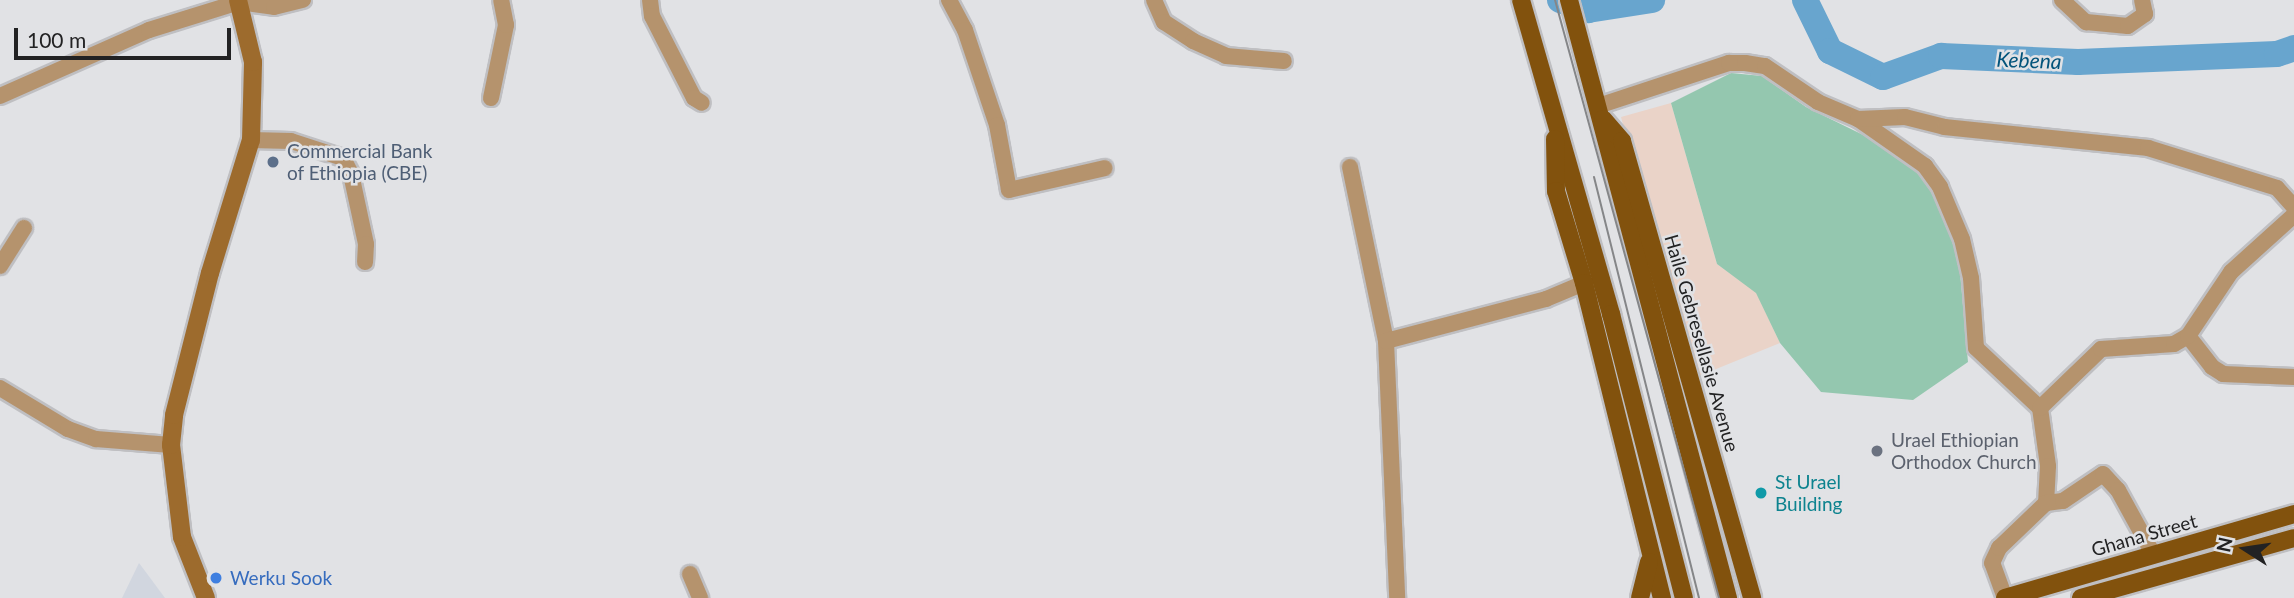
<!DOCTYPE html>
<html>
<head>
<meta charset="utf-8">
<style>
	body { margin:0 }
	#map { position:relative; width:2294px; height:598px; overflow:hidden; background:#e1e2e5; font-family:Lato,sans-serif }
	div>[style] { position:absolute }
	.commercial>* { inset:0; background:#ead3c8 }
	.built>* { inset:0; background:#d1d6df }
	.green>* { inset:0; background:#94c7af }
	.river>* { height:26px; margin:-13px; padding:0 13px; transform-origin:13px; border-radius:13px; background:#68a5ce }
	.roads { filter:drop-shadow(2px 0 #bfbfc2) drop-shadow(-2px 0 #bfbfc2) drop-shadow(0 2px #bfbfc2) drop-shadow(0 -2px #bfbfc2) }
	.street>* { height:16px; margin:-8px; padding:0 8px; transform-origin:8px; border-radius:8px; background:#b5936d }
	.secondary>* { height:18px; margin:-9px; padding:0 9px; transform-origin:9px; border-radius:9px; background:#9d6b2d }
	.primary>* { height:18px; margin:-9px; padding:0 9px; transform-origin:9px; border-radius:9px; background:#82520d }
	.tram>* { height:2px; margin:-1px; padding:0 1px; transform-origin:1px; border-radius:1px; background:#858688 }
	.dots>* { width:19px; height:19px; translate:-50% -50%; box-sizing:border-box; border:4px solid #e1e2e5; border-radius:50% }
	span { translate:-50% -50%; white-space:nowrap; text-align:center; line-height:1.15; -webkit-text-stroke:5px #e1e2e5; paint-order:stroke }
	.service-label { font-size:19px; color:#4e5e75 }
	.left { translate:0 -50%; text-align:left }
	.street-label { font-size:19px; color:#222223 }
	.worship-label { font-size:19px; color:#5b616d }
	.culture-label { font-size:19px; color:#0d838f }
	.shop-label { font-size:19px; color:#366cbe }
	.water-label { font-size:21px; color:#03547b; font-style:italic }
	.north { position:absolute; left:2210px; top:514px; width:70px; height:70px; -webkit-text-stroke:5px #e1e2e5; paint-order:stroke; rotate:282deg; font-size:19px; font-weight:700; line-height:28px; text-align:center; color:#222223 }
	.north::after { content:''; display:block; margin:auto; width:24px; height:32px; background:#222223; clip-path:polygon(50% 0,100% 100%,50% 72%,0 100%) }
	.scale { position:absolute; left:14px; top:28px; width:217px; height:32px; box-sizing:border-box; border:4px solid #222223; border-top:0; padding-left:9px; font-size:21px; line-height:24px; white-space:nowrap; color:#222223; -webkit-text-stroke:5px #e1e2e5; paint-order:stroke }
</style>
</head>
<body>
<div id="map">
	<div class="commercial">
		<i style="clip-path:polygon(1671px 103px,1717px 264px,1756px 292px,1780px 343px,1694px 378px,1621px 117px)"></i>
	</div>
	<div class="built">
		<i style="clip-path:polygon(139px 563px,145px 571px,165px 598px,122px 598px)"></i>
	</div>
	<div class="green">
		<i style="clip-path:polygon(1731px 73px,1762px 76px,1806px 107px,1900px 153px,1935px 186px,1957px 238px,1968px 362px,1913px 400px,1821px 392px,1780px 343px,1756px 293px,1717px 264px,1671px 103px)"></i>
	</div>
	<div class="river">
		<i style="left:1560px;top:0;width:30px;rotate:20deg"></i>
		<i style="left:1588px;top:10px;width:65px;rotate:-8.9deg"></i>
		<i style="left:1805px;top:0;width:57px;rotate:63.9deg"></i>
		<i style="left:1830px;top:51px;width:59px;rotate:26.1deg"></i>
		<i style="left:1883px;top:77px;width:62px;rotate:-19.9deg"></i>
		<i style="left:1941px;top:56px;width:137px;rotate:2.5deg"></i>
		<i style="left:2078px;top:62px;width:199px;rotate:-2.3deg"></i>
		<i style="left:2277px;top:54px;width:18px;rotate:-19deg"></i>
	</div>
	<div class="roads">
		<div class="street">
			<i style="left:650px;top:0;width:16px;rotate:83deg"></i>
			<i style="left:652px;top:16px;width:92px;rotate:62.9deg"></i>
			<i style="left:694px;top:98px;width:9px;rotate:32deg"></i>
			<i style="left:949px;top:0;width:34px;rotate:62deg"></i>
			<i style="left:965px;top:30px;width:100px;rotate:71.4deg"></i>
			<i style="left:997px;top:125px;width:66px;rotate:79.5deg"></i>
			<i style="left:1009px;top:190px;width:98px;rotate:-12.9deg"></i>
			<i style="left:1154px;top:0;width:24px;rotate:66deg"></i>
			<i style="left:1164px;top:22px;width:35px;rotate:33deg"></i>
			<i style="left:1193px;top:41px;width:36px;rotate:24deg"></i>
			<i style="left:1226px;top:56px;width:58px;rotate:4.9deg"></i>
			<i style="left:2062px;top:0;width:33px;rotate:43deg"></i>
			<i style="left:2086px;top:22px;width:42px;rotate:5.4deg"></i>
			<i style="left:2128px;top:26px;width:21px;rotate:-35deg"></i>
			<i style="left:2145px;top:14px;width:14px;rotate:-102deg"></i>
			<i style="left:0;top:96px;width:163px;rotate:-23.9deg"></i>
			<i style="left:149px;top:30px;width:94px;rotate:-17.3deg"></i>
			<i style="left:239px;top:2px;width:35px;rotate:8deg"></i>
			<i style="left:274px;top:7px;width:30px;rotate:-14deg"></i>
			<i style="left:491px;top:98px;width:75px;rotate:-78.4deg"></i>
			<i style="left:506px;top:25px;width:25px;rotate:-101deg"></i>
			<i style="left:1598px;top:106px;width:138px;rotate:-18.2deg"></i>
			<i style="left:1729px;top:63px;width:16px"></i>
			<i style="left:1745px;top:63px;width:20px;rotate:9deg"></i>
			<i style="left:1765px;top:66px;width:64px;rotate:34.2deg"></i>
			<i style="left:1818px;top:102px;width:43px;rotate:23deg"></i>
			<i style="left:1858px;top:119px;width:82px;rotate:35deg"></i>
			<i style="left:1925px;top:166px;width:26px;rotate:54deg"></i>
			<i style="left:1940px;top:187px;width:56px;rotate:67.1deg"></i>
			<i style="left:1962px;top:239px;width:40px;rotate:77deg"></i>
			<i style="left:1971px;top:278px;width:70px;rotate:85.9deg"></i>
			<i style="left:1976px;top:348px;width:88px;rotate:43.2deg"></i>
			<i style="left:2040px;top:408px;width:59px;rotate:82.1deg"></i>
			<i style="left:2048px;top:466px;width:37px;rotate:93deg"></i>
			<i style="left:1858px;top:119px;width:47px;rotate:-2.4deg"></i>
			<i style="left:1905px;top:117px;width:41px;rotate:14deg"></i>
			<i style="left:1945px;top:127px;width:204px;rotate:5.9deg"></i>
			<i style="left:2148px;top:148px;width:135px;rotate:17.2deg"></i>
			<i style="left:2277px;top:188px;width:25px;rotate:48deg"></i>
			<i style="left:251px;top:140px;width:40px;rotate:1.4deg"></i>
			<i style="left:291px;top:141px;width:55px;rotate:18.1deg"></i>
			<i style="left:343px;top:158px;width:18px;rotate:63deg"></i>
			<i style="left:351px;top:174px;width:72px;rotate:77.9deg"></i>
			<i style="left:366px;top:244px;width:18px;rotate:93deg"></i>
			<i style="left:1350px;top:167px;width:178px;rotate:78.3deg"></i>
			<i style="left:1386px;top:341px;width:257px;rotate:87.5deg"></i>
			<i style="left:0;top:266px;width:45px;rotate:-57.7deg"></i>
			<i style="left:2188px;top:336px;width:39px;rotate:52deg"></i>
			<i style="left:2212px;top:367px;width:13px;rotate:32deg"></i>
			<i style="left:2223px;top:374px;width:71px;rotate:2.4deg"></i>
			<i style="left:1386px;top:341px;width:165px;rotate:-14.7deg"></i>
			<i style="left:1546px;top:299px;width:41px;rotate:-22.8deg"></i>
			<i style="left:0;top:388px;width:79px;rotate:31.1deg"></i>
			<i style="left:68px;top:429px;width:30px;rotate:20deg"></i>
			<i style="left:96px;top:439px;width:75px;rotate:4.6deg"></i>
			<i style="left:2040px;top:408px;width:85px;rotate:-44deg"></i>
			<i style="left:2101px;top:349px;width:73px;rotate:-3.9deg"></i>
			<i style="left:2174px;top:344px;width:16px;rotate:-30deg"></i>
			<i style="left:2188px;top:336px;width:77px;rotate:-56.1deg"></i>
			<i style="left:2231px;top:272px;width:85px;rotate:-42.1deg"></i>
			<i style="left:690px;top:574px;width:26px;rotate:67deg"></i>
			<i style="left:2005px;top:598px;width:37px;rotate:-110deg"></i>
			<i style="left:1992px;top:563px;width:17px;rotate:-65deg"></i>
			<i style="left:1999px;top:548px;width:65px;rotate:-43.8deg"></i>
			<i style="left:2046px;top:503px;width:17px;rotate:-7deg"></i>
			<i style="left:2063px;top:501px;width:48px;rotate:-34deg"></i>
			<i style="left:2103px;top:474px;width:22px;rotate:47deg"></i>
			<i style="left:2118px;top:490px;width:73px;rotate:61.3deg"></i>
		</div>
		<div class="secondary">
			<i style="left:206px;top:598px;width:66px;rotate:-111.5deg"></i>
			<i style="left:182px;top:537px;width:93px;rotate:-96.8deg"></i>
			<i style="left:171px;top:445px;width:30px;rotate:-84deg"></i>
			<i style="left:174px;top:415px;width:146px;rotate:-75.8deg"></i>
			<i style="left:210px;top:273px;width:139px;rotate:-72.9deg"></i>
			<i style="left:251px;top:140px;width:78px;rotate:-88.5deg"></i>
			<i style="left:253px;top:62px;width:64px;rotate:-103.6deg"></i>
		</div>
		<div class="primary">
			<i style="left:1521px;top:0;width:327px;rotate:74deg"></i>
			<i style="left:1611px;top:314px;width:293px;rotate:75.6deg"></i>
			<i style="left:1569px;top:0;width:619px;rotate:75.11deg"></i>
			<i style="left:1603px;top:119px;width:29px;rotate:49deg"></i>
			<i style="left:1622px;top:141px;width:475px;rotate:74.1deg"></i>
			<i style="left:1555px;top:139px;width:52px;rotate:88.9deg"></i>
			<i style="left:1556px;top:191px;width:96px;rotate:73.1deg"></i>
			<i style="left:1584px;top:283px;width:325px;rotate:76.1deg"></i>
			<i style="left:1640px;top:598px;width:37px;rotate:-76deg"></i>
			<i style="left:2005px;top:598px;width:301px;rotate:-16.2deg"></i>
			<i style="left:2081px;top:598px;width:221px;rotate:-15.7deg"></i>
		</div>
	</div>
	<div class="tram">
		<i style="left:1555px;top:0;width:620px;rotate:74.66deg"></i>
		<i style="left:1594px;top:177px;width:434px;rotate:76deg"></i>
	</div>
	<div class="dots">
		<i style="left:273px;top:162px;background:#5c6f8a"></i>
		<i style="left:1877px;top:451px;background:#6b7280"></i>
		<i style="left:1761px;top:493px;background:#0f9aa8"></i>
		<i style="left:216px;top:578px;background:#3f7fe0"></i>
	</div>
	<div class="service-label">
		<span class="left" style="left:287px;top:162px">Commercial Bank<br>of Ethiopia (CBE)</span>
	</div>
	<div class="street-label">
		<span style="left:1702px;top:343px;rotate:74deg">Haile Gebresellasie Avenue</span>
		<span style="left:2144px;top:535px;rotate:-16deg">Ghana Street</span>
	</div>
	<div class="worship-label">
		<span class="left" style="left:1891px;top:451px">Urael Ethiopian<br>Orthodox Church</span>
	</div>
	<div class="culture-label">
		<span class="left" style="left:1775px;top:493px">St Urael<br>Building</span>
	</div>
	<div class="shop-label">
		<span class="left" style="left:230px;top:578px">Werku Sook</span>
	</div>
	<div class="water-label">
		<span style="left:2029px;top:60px;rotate:2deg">Kebena</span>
	</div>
	<div class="north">N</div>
	<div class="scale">100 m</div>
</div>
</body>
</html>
